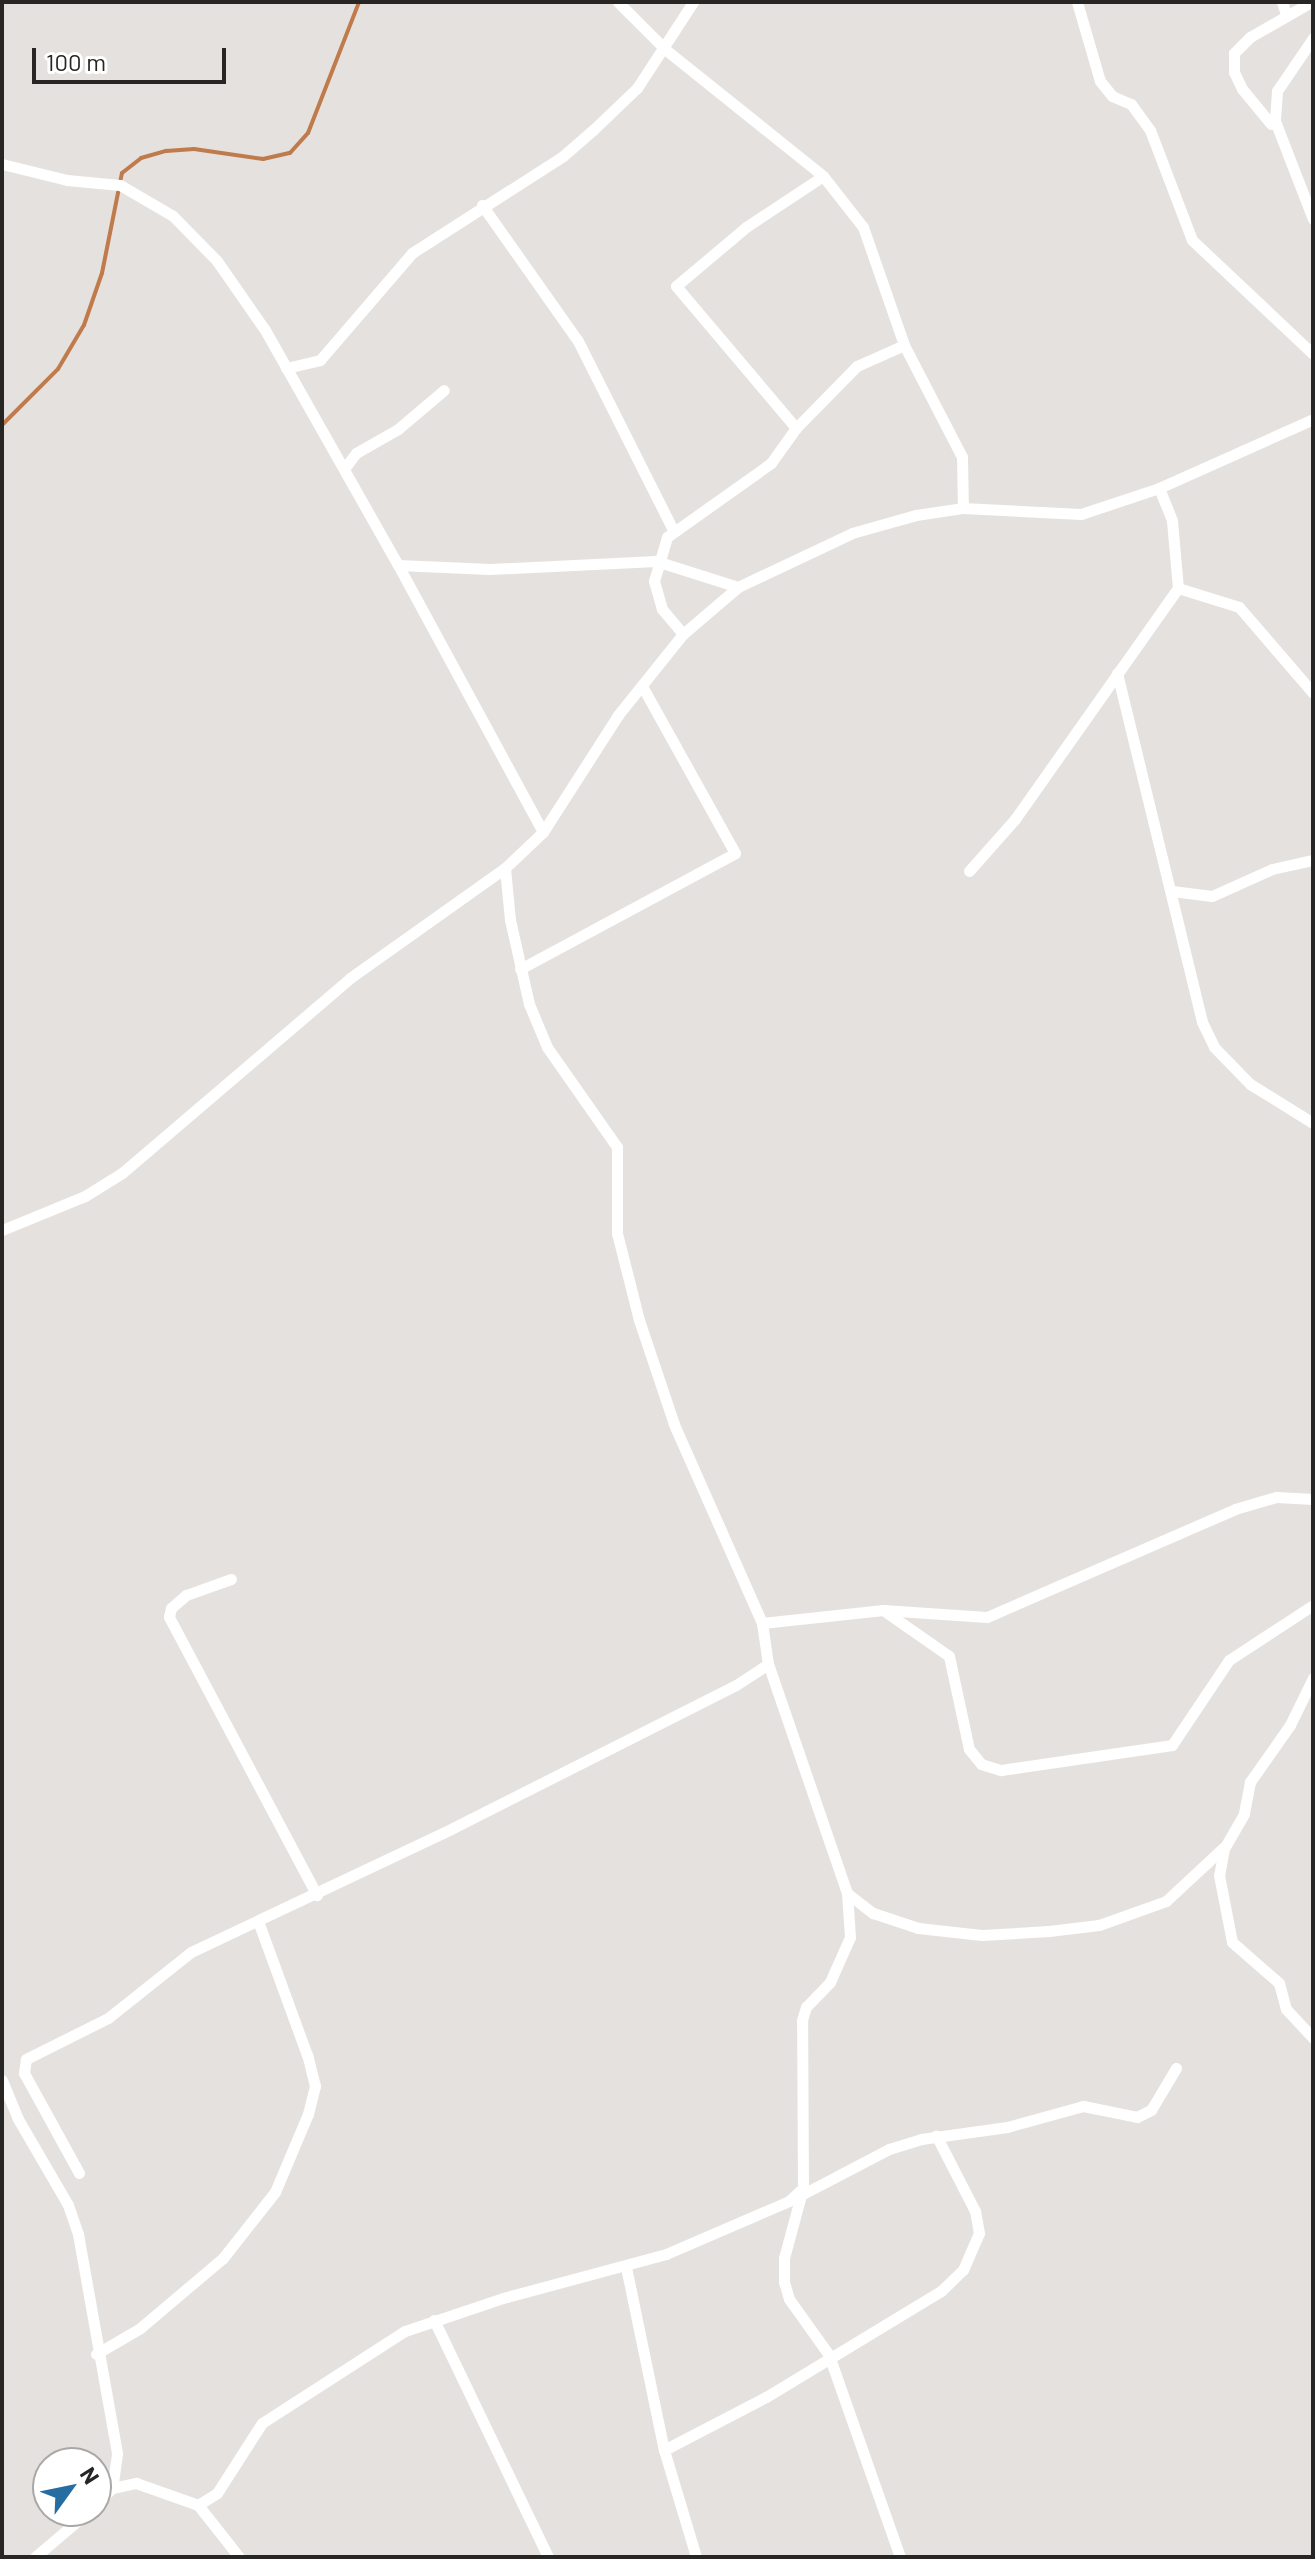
<!DOCTYPE html>
<html>
<head>
<meta charset="utf-8">
<style>
	body { margin:0 }
	#map { position:relative; width:1315px; height:2559px; overflow:hidden; background:#e5e1de; font-family:Barlow,sans-serif }
	div>[style] { position:absolute }
	.stream>* { height:4px; margin:-2px; padding:0 2px; transform-origin:2px; border-radius:2px; background:#bf7b4b }
	.street>* { height:11px; margin:-5.5px; padding:0 5.5px; transform-origin:5.5px; border-radius:5.5px; background:#fff }
	span { translate:-50% -50%; white-space:nowrap; text-align:center; line-height:1.15; -webkit-text-stroke:7px #fff; paint-order:stroke }
	.frame { position:absolute; inset:0; border:4px solid #272625; pointer-events:none }
	.north { position:absolute; left:32px; top:2447px; width:80px; height:80px; box-sizing:border-box; background:#fff; border:2px solid #a9a8a8; border-radius:50%; rotate:57deg; font-size:22px; font-weight:700; line-height:32px; text-align:center; color:#272625 }
	.north::after { content:''; display:block; margin:auto; width:28px; height:36px; background:#266da1; clip-path:polygon(50% 0,100% 100%,50% 72%,0 100%) }
	.scale { position:absolute; left:32px; top:48px; width:194px; height:36px; box-sizing:border-box; border:4px solid #272625; border-top:0; padding-left:10px; font-size:24px; line-height:28px; white-space:nowrap; color:#272625; -webkit-text-stroke:6px #fff; paint-order:stroke }
</style>
</head>
<body>
<div id="map">
	<div class="stream">
		<i style="left:2px;top:425px;width:79px;rotate:-45deg"></i>
		<i style="left:58px;top:369px;width:51px;rotate:-59.4deg"></i>
		<i style="left:84px;top:325px;width:55px;rotate:-70.9deg"></i>
		<i style="left:102px;top:273px;width:102px;rotate:-78.7deg"></i>
		<i style="left:122px;top:173px;width:24px;rotate:-38deg"></i>
		<i style="left:141px;top:158px;width:26px;rotate:-16deg"></i>
		<i style="left:166px;top:151px;width:28px;rotate:-4deg"></i>
		<i style="left:194px;top:149px;width:70px;rotate:8.2deg"></i>
		<i style="left:263px;top:159px;width:28px;rotate:-13deg"></i>
		<i style="left:290px;top:153px;width:27px;rotate:-48deg"></i>
		<i style="left:308px;top:133px;width:141px;rotate:-68.7deg"></i>
	</div>
	<div class="street">
		<i style="left:618px;top:2px;width:68px;rotate:45deg"></i>
		<i style="left:666px;top:50px;width:201px;rotate:38.7deg"></i>
		<i style="left:823px;top:176px;width:65px;rotate:51.9deg"></i>
		<i style="left:863px;top:227px;width:125px;rotate:70.8deg"></i>
		<i style="left:904px;top:345px;width:126px;rotate:62.6deg"></i>
		<i style="left:962px;top:457px;width:51px;rotate:88.9deg"></i>
		<i style="left:1077px;top:2px;width:82px;rotate:73.8deg"></i>
		<i style="left:1100px;top:81px;width:19px;rotate:51deg"></i>
		<i style="left:1112px;top:96px;width:21px;rotate:23deg"></i>
		<i style="left:1131px;top:104px;width:32px;rotate:54deg"></i>
		<i style="left:1150px;top:130px;width:118px;rotate:69.1deg"></i>
		<i style="left:1192px;top:240px;width:166px;rotate:43.3deg"></i>
		<i style="left:1282px;top:2px;width:13px;rotate:72deg"></i>
		<i style="left:1313px;top:38px;width:64px;rotate:124.2deg"></i>
		<i style="left:1277px;top:91px;width:30px;rotate:94deg"></i>
		<i style="left:1275px;top:121px;width:105px;rotate:68.8deg"></i>
		<i style="left:1271px;top:124px;width:45px;rotate:-129.6deg"></i>
		<i style="left:1242px;top:89px;width:19px;rotate:-115deg"></i>
		<i style="left:1234px;top:72px;width:19px;rotate:-90deg"></i>
		<i style="left:1234px;top:53px;width:23px;rotate:-45deg"></i>
		<i style="left:1250px;top:37px;width:70px;rotate:-29.8deg"></i>
		<i style="left:2px;top:164px;width:67px;rotate:13.8deg"></i>
		<i style="left:67px;top:180px;width:53px;rotate:5.4deg"></i>
		<i style="left:120px;top:185px;width:61px;rotate:30.3deg"></i>
		<i style="left:173px;top:216px;width:63px;rotate:45.6deg"></i>
		<i style="left:217px;top:261px;width:84px;rotate:55.2deg"></i>
		<i style="left:265px;top:330px;width:270px;rotate:60.5deg"></i>
		<i style="left:398px;top:565px;width:304px;rotate:61.5deg"></i>
		<i style="left:482px;top:205px;width:166px;rotate:54.8deg"></i>
		<i style="left:578px;top:341px;width:212px;rotate:63.3deg"></i>
		<i style="left:286px;top:368px;width:35px;rotate:-13deg"></i>
		<i style="left:320px;top:360px;width:141px;rotate:-49.3deg"></i>
		<i style="left:412px;top:253px;width:179px;rotate:-32.7deg"></i>
		<i style="left:563px;top:156px;width:40px;rotate:-41deg"></i>
		<i style="left:593px;top:130px;width:61px;rotate:-43.7deg"></i>
		<i style="left:637px;top:88px;width:103px;rotate:-56.9deg"></i>
		<i style="left:796px;top:428px;width:186px;rotate:-130.2deg"></i>
		<i style="left:676px;top:286px;width:92px;rotate:-40.1deg"></i>
		<i style="left:746px;top:227px;width:92px;rotate:-33.5deg"></i>
		<i style="left:344px;top:469px;width:20px;rotate:-53deg"></i>
		<i style="left:356px;top:453px;width:48px;rotate:-29.7deg"></i>
		<i style="left:398px;top:429px;width:60px;rotate:-40.3deg"></i>
		<i style="left:1159px;top:488px;width:35px;rotate:68deg"></i>
		<i style="left:1172px;top:521px;width:67px;rotate:84.9deg"></i>
		<i style="left:1178px;top:588px;width:64px;rotate:17.3deg"></i>
		<i style="left:1239px;top:607px;width:113px;rotate:49.3deg"></i>
		<i style="left:398px;top:565px;width:92px;rotate:2.5deg"></i>
		<i style="left:490px;top:569px;width:166px;rotate:-2.8deg"></i>
		<i style="left:656px;top:561px;width:86px;rotate:17.6deg"></i>
		<i style="left:683px;top:634px;width:33px;rotate:-130deg"></i>
		<i style="left:662px;top:609px;width:29px;rotate:-106deg"></i>
		<i style="left:654px;top:581px;width:46px;rotate:-73.5deg"></i>
		<i style="left:667px;top:537px;width:128px;rotate:-35.4deg"></i>
		<i style="left:771px;top:463px;width:43px;rotate:-54.5deg"></i>
		<i style="left:796px;top:428px;width:87px;rotate:-45.5deg"></i>
		<i style="left:857px;top:366px;width:51px;rotate:-24.1deg"></i>
		<i style="left:1117px;top:673px;width:359px;rotate:76.3deg"></i>
		<i style="left:1202px;top:1022px;width:28px;rotate:64deg"></i>
		<i style="left:1214px;top:1047px;width:52px;rotate:45.8deg"></i>
		<i style="left:1250px;top:1084px;width:74px;rotate:31.8deg"></i>
		<i style="left:969px;top:871px;width:69px;rotate:-48.5deg"></i>
		<i style="left:1015px;top:819px;width:283px;rotate:-54.8deg"></i>
		<i style="left:1172px;top:891px;width:40px;rotate:7.1deg"></i>
		<i style="left:1212px;top:896px;width:66px;rotate:-24.2deg"></i>
		<i style="left:1272px;top:869px;width:42px;rotate:-12.4deg"></i>
		<i style="left:520px;top:969px;width:244px;rotate:-28.3deg"></i>
		<i style="left:735px;top:853px;width:189px;rotate:-119.1deg"></i>
		<i style="left:2px;top:1230px;width:90px;rotate:-22.3deg"></i>
		<i style="left:85px;top:1196px;width:44px;rotate:-31.9deg"></i>
		<i style="left:122px;top:1173px;width:300px;rotate:-40.5deg"></i>
		<i style="left:350px;top:978px;width:190px;rotate:-35.4deg"></i>
		<i style="left:505px;top:868px;width:52px;rotate:-43.5deg"></i>
		<i style="left:543px;top:832px;width:139px;rotate:-57.3deg"></i>
		<i style="left:618px;top:715px;width:104px;rotate:-51.3deg"></i>
		<i style="left:683px;top:634px;width:72px;rotate:-40.5deg"></i>
		<i style="left:738px;top:587px;width:126px;rotate:-25.3deg"></i>
		<i style="left:852px;top:533px;width:66px;rotate:-15.7deg"></i>
		<i style="left:916px;top:515px;width:48px;rotate:-8.5deg"></i>
		<i style="left:963px;top:508px;width:118px;rotate:2.9deg"></i>
		<i style="left:1081px;top:514px;width:82px;rotate:-18.4deg"></i>
		<i style="left:1159px;top:488px;width:169px;rotate:-24.1deg"></i>
		<i style="left:231px;top:1579px;width:48px;rotate:160.4deg"></i>
		<i style="left:186px;top:1595px;width:20px;rotate:139deg"></i>
		<i style="left:171px;top:1608px;width:9px;rotate:103deg"></i>
		<i style="left:169px;top:1617px;width:315px;rotate:62deg"></i>
		<i style="left:883px;top:1610px;width:80px;rotate:34.9deg"></i>
		<i style="left:949px;top:1656px;width:95px;rotate:77.9deg"></i>
		<i style="left:969px;top:1749px;width:19px;rotate:51deg"></i>
		<i style="left:981px;top:1764px;width:21px;rotate:17deg"></i>
		<i style="left:1001px;top:1770px;width:173px;rotate:-8.3deg"></i>
		<i style="left:1172px;top:1745px;width:102px;rotate:-56.2deg"></i>
		<i style="left:1229px;top:1660px;width:100px;rotate:-33.2deg"></i>
		<i style="left:762px;top:1623px;width:122px;rotate:-6.1deg"></i>
		<i style="left:883px;top:1610px;width:104px;rotate:3.9deg"></i>
		<i style="left:987px;top:1617px;width:270px;rotate:-23.5deg"></i>
		<i style="left:1235px;top:1509px;width:43px;rotate:-16.3deg"></i>
		<i style="left:1276px;top:1497px;width:37px;rotate:3deg"></i>
		<i style="left:1313px;top:1678px;width:52px;rotate:116.1deg"></i>
		<i style="left:1290px;top:1725px;width:70px;rotate:125.1deg"></i>
		<i style="left:1250px;top:1782px;width:33px;rotate:101deg"></i>
		<i style="left:1244px;top:1814px;width:39px;rotate:120deg"></i>
		<i style="left:1224px;top:1848px;width:27px;rotate:100deg"></i>
		<i style="left:1219px;top:1875px;width:68px;rotate:79deg"></i>
		<i style="left:1232px;top:1942px;width:62px;rotate:41.1deg"></i>
		<i style="left:1279px;top:1983px;width:27px;rotate:75deg"></i>
		<i style="left:1286px;top:2009px;width:40px;rotate:47deg"></i>
		<i style="left:847px;top:1893px;width:33px;rotate:38deg"></i>
		<i style="left:873px;top:1913px;width:47px;rotate:18.4deg"></i>
		<i style="left:918px;top:1928px;width:64px;rotate:6.2deg"></i>
		<i style="left:982px;top:1935px;width:67px;rotate:-3.4deg"></i>
		<i style="left:1049px;top:1931px;width:50px;rotate:-6.8deg"></i>
		<i style="left:1099px;top:1925px;width:71px;rotate:-19.7deg"></i>
		<i style="left:1166px;top:1901px;width:78px;rotate:-42.9deg"></i>
		<i style="left:2px;top:2080px;width:42px;rotate:67.7deg"></i>
		<i style="left:18px;top:2119px;width:99px;rotate:59.8deg"></i>
		<i style="left:68px;top:2205px;width:31px;rotate:71deg"></i>
		<i style="left:78px;top:2234px;width:223px;rotate:79.9deg"></i>
		<i style="left:117px;top:2454px;width:34px;rotate:98deg"></i>
		<i style="left:112px;top:2488px;width:23px;rotate:135deg"></i>
		<i style="left:79px;top:2173px;width:114px;rotate:-118.8deg"></i>
		<i style="left:24px;top:2073px;width:14px;rotate:-82deg"></i>
		<i style="left:26px;top:2059px;width:92px;rotate:-26.6deg"></i>
		<i style="left:108px;top:2018px;width:106px;rotate:-38.5deg"></i>
		<i style="left:191px;top:1952px;width:279px;rotate:-25.3deg"></i>
		<i style="left:443px;top:1833px;width:328px;rotate:-26.8deg"></i>
		<i style="left:736px;top:1685px;width:38px;rotate:-33deg"></i>
		<i style="left:626px;top:2267px;width:187px;rotate:78.3deg"></i>
		<i style="left:664px;top:2450px;width:112px;rotate:73.3deg"></i>
		<i style="left:434px;top:2320px;width:263px;rotate:64.3deg"></i>
		<i style="left:96px;top:2354px;width:50px;rotate:-30.2deg"></i>
		<i style="left:139px;top:2329px;width:110px;rotate:-40.2deg"></i>
		<i style="left:223px;top:2258px;width:84px;rotate:-51.8deg"></i>
		<i style="left:275px;top:2192px;width:85px;rotate:-67.1deg"></i>
		<i style="left:308px;top:2114px;width:29px;rotate:-76deg"></i>
		<i style="left:315px;top:2086px;width:32px;rotate:-104deg"></i>
		<i style="left:307px;top:2055px;width:143px;rotate:-110.1deg"></i>
		<i style="left:664px;top:2450px;width:115px;rotate:-27.5deg"></i>
		<i style="left:766px;top:2397px;width:205px;rotate:-31.2deg"></i>
		<i style="left:941px;top:2291px;width:30px;rotate:-44deg"></i>
		<i style="left:963px;top:2270px;width:40px;rotate:-66.6deg"></i>
		<i style="left:979px;top:2233px;width:22px;rotate:-100deg"></i>
		<i style="left:975px;top:2211px;width:85px;rotate:-117.2deg"></i>
		<i style="left:112px;top:2488px;width:25px;rotate:-12deg"></i>
		<i style="left:136px;top:2483px;width:66px;rotate:19.5deg"></i>
		<i style="left:198px;top:2505px;width:22px;rotate:-32deg"></i>
		<i style="left:217px;top:2493px;width:83px;rotate:-57.3deg"></i>
		<i style="left:262px;top:2423px;width:170px;rotate:-32.8deg"></i>
		<i style="left:405px;top:2331px;width:103px;rotate:-18.6deg"></i>
		<i style="left:503px;top:2298px;width:169px;rotate:-15.1deg"></i>
		<i style="left:666px;top:2254px;width:134px;rotate:-23.3deg"></i>
		<i style="left:789px;top:2201px;width:19px;rotate:-43deg"></i>
		<i style="left:803px;top:2188px;width:168px;rotate:-90.3deg"></i>
		<i style="left:802px;top:2020px;width:14px;rotate:-73deg"></i>
		<i style="left:806px;top:2007px;width:35px;rotate:-46deg"></i>
		<i style="left:830px;top:1982px;width:49px;rotate:-66deg"></i>
		<i style="left:850px;top:1937px;width:44px;rotate:-93.9deg"></i>
		<i style="left:847px;top:1893px;width:242px;rotate:-109deg"></i>
		<i style="left:768px;top:1664px;width:41px;rotate:-98.3deg"></i>
		<i style="left:762px;top:1623px;width:218px;rotate:-113.9deg"></i>
		<i style="left:674px;top:1424px;width:110px;rotate:-108.6deg"></i>
		<i style="left:639px;top:1320px;width:90px;rotate:-104.2deg"></i>
		<i style="left:617px;top:1233px;width:86px;rotate:-90deg"></i>
		<i style="left:617px;top:1147px;width:122px;rotate:-125deg"></i>
		<i style="left:547px;top:1047px;width:47px;rotate:-112.7deg"></i>
		<i style="left:529px;top:1004px;width:86px;rotate:-102.7deg"></i>
		<i style="left:510px;top:920px;width:52px;rotate:-95.5deg"></i>
		<i style="left:198px;top:2505px;width:66px;rotate:51.7deg"></i>
		<i style="left:35px;top:2557px;width:71px;rotate:-40.4deg"></i>
		<i style="left:900px;top:2557px;width:214px;rotate:-109.4deg"></i>
		<i style="left:829px;top:2355px;width:69px;rotate:-125.5deg"></i>
		<i style="left:789px;top:2299px;width:18px;rotate:-106deg"></i>
		<i style="left:784px;top:2282px;width:24px;rotate:-90deg"></i>
		<i style="left:784px;top:2258px;width:65px;rotate:-74.9deg"></i>
		<i style="left:801px;top:2195px;width:99px;rotate:-27.6deg"></i>
		<i style="left:889px;top:2149px;width:34px;rotate:-17deg"></i>
		<i style="left:921px;top:2139px;width:87px;rotate:-7.9deg"></i>
		<i style="left:1007px;top:2127px;width:79px;rotate:-15.4deg"></i>
		<i style="left:1083px;top:2106px;width:55px;rotate:11.5deg"></i>
		<i style="left:1137px;top:2117px;width:16px;rotate:-27deg"></i>
		<i style="left:1151px;top:2110px;width:49px;rotate:-59.2deg"></i>
	</div>
	<div class="frame"></div>
	<div class="north">N</div>
	<div class="scale">100 m</div>
</div>
</body>
</html>
